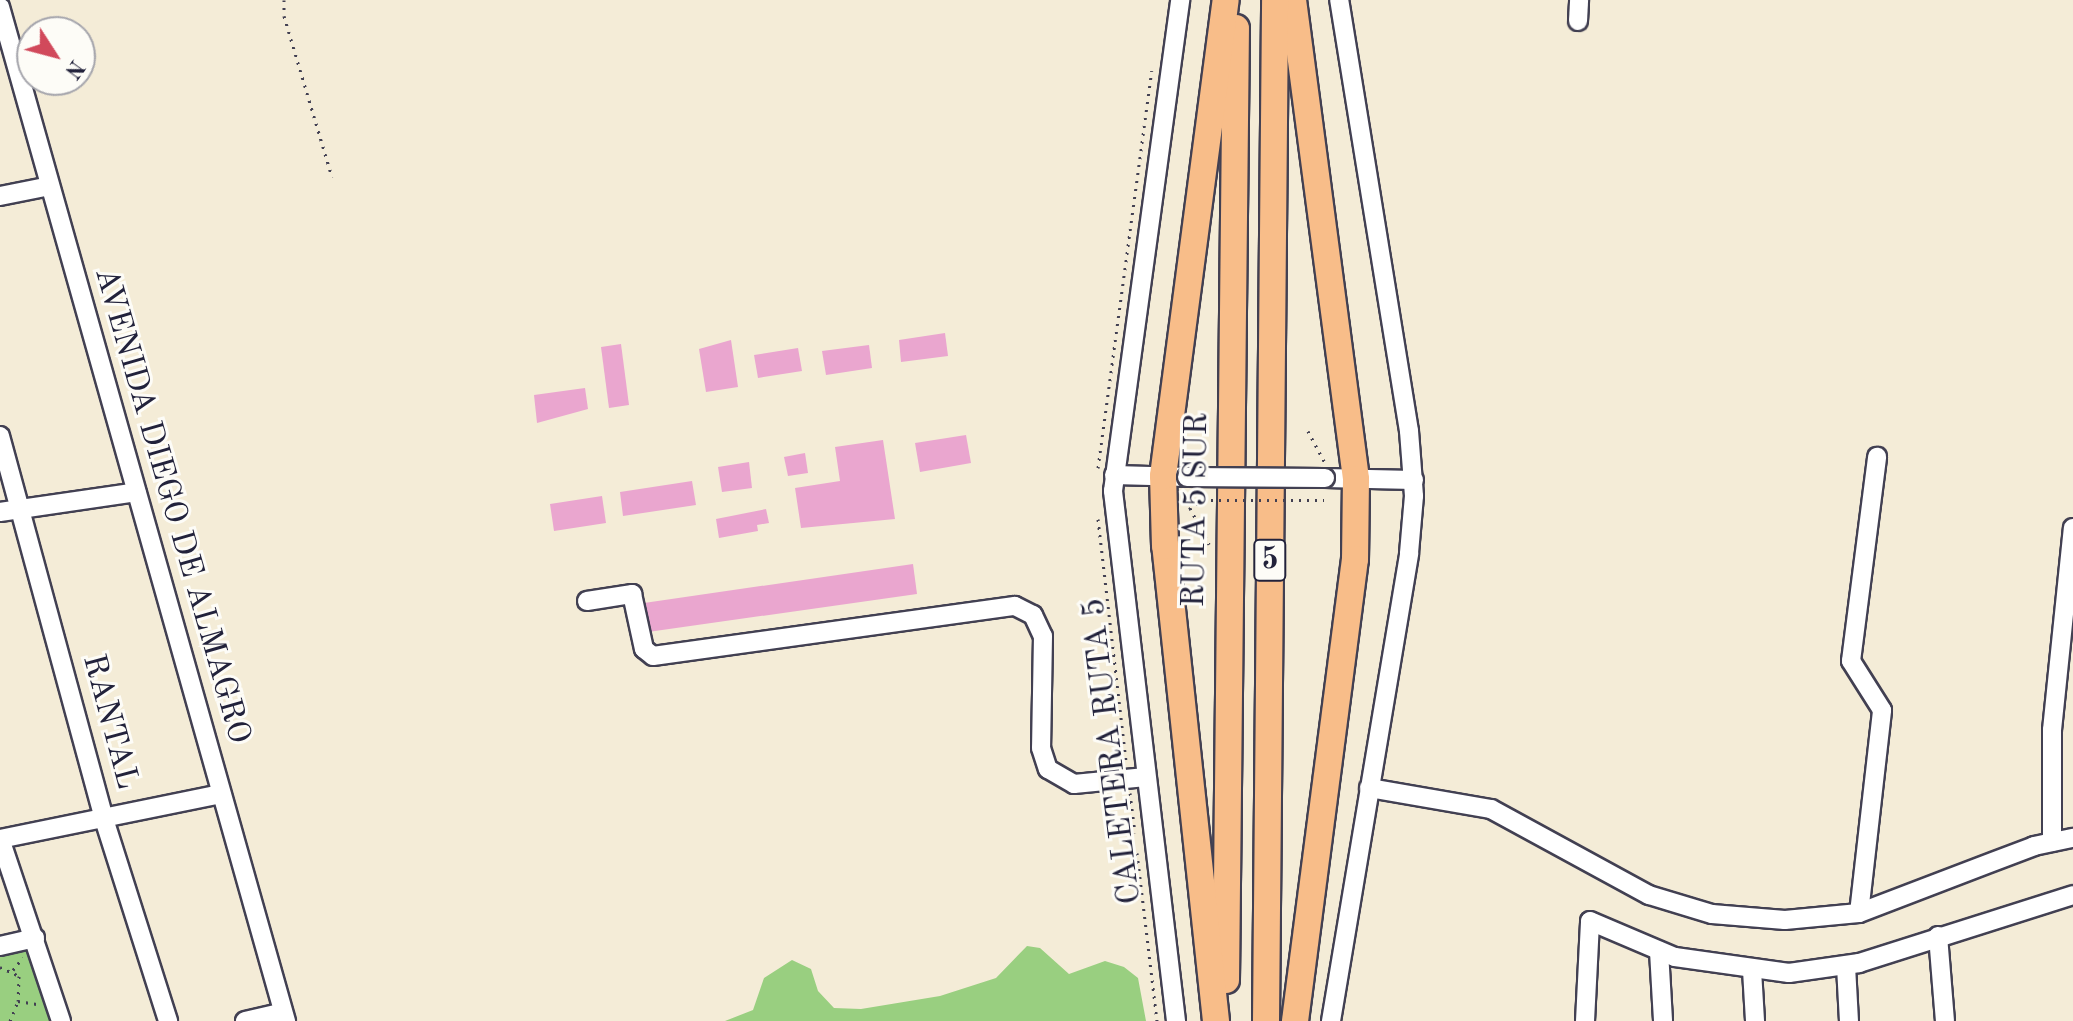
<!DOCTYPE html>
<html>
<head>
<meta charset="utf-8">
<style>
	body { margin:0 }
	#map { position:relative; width:2073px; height:1021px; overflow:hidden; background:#f4ecd7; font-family:"Old Standard TT",serif }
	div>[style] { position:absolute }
	.green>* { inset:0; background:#99cf80 }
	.building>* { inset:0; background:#eaa6cf }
	.path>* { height:3px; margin-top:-1.5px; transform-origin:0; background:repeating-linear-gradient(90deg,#424052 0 2px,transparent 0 8px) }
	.roads { filter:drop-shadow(2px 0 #424052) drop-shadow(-2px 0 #424052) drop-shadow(0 2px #424052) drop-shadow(0 -2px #424052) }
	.minor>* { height:18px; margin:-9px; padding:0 9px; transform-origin:9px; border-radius:9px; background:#fff }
	.highway>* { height:26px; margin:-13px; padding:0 13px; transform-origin:13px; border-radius:13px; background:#f8bd89 }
	.path-bridge>* { height:3px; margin-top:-1.5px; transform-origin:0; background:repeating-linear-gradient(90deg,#424052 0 2px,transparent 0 8px) }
	.bridges { filter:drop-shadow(2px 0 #424052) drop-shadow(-2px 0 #424052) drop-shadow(0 2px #424052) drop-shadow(0 -2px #424052) }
	.minor-bridge>* { height:18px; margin:-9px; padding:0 9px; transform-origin:9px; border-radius:9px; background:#fff }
	span { translate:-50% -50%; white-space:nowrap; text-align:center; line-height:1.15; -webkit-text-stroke:6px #fdfcf7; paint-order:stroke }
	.shield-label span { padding:2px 6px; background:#fdfcf7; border:2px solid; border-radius:6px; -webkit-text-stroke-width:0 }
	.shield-label { font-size:30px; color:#22223b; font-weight:700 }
	.street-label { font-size:32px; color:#22223b }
	.north { position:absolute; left:16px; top:16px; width:80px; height:80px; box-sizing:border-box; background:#fdfcf7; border:2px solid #a5a5ac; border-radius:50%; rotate:126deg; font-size:22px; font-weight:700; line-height:32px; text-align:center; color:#22223b }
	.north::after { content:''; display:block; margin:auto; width:28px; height:36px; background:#d1495b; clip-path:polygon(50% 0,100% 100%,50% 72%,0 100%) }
</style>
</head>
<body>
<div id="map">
	<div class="green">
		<i style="clip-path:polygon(27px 946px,54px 1021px,0 1021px,0 951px)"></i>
		<i style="clip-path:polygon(1027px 946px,1040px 948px,1069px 974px,1105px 961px,1124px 967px,1138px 978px,1146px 1021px,725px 1021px,753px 1010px,764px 978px,792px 960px,811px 969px,818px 991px,834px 1008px,861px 1009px,940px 996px,996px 978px)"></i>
	</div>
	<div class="building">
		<i style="clip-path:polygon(945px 333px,948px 356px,901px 362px,899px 340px)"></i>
		<i style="clip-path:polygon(731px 340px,738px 387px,706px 392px,699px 349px)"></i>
		<i style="clip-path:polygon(621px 344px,629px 405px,609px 408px,601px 347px)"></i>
		<i style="clip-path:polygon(869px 345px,872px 368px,826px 375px,822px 351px)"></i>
		<i style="clip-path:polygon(798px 348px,802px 371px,758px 378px,754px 355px)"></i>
		<i style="clip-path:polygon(585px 388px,588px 409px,537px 423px,534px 395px)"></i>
		<i style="clip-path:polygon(966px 435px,971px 463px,920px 472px,915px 443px)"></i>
		<i style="clip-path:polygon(883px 440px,895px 519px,801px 528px,795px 488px,840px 481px,835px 447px)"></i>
		<i style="clip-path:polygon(805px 453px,808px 473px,788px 476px,784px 457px)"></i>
		<i style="clip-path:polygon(749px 462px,752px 488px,722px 492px,718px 467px)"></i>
		<i style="clip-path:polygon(692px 481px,696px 505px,623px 516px,620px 492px)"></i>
		<i style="clip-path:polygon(602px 496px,606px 523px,554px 531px,550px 504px)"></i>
		<i style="clip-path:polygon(766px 509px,769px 523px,757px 525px,758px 531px,719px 538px,716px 519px)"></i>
		<i style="clip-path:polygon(913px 564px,917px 594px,648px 632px,644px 603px)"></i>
	</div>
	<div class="path">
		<i style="left:284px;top:0;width:16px;rotate:90deg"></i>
		<i style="left:284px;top:16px;width:168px;rotate:73.4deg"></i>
		<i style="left:1308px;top:431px;width:36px;rotate:62deg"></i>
		<i style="left:1098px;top:468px;width:401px;rotate:-82.3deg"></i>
		<i style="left:1190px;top:508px;width:41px;rotate:62.2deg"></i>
		<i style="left:1189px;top:509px;width:17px;rotate:-33deg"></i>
		<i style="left:1098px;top:519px;width:245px;rotate:83.4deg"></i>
		<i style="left:1130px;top:793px;width:40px;rotate:82.9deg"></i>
		<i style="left:1137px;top:853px;width:169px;rotate:83.2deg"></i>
		<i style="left:0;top:967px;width:21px;rotate:25deg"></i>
		<i style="left:19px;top:976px;width:25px;rotate:92deg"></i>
		<i style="left:13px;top:970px;width:16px;rotate:-52deg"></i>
		<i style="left:10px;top:1021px;width:22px;rotate:-68deg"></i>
		<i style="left:18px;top:1001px;width:19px;rotate:9deg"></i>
	</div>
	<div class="roads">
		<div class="minor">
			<i style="left:0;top:7px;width:1054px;rotate:74.25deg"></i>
			<i style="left:1578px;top:21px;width:21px;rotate:-87deg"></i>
			<i style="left:0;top:196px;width:51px;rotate:-11.3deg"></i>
			<i style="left:0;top:436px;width:397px;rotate:74.8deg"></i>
			<i style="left:104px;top:819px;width:212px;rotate:72.4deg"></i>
			<i style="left:1114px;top:475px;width:73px;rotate:1.6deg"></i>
			<i style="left:1325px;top:478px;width:89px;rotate:1.3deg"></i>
			<i style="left:0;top:512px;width:138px;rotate:-8.3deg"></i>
			<i style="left:587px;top:601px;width:46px;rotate:-8.8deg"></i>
			<i style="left:632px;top:594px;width:56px;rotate:77.7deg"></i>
			<i style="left:644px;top:649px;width:11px;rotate:38deg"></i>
			<i style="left:653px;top:656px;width:365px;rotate:-7.9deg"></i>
			<i style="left:1015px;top:606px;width:20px;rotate:27deg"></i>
			<i style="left:1033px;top:615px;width:23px;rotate:65deg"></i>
			<i style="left:1043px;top:636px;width:112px;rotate:91deg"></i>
			<i style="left:1041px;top:748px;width:22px;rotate:72deg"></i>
			<i style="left:1048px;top:769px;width:30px;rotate:30deg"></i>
			<i style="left:1074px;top:784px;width:72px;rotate:-5.6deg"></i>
			<i style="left:1369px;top:788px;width:124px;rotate:9.8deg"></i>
			<i style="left:1491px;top:809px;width:180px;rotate:28.6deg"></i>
			<i style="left:1649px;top:895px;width:66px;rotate:16.8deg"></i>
			<i style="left:1712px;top:914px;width:73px;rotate:4.7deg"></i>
			<i style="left:1785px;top:920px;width:74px;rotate:-5.4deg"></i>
			<i style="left:1859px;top:913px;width:187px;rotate:-20.9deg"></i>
			<i style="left:2034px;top:846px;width:40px;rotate:-12deg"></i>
			<i style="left:2052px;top:842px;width:112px;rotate:-90deg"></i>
			<i style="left:2052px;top:730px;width:203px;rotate:-84.1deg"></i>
			<i style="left:1859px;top:913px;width:204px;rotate:-83.5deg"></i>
			<i style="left:1882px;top:710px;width:58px;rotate:-122.3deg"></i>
			<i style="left:1851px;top:661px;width:206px;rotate:-82.7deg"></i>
			<i style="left:1938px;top:936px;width:85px;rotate:85.3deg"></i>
			<i style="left:0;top:946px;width:36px;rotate:-13deg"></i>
			<i style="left:1659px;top:951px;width:70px;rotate:86.7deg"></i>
			<i style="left:1846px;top:966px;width:55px;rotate:86.9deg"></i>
			<i style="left:1752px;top:970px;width:51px;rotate:86.6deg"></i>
			<i style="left:61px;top:1021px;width:192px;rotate:-108.5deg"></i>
			<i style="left:0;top:839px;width:226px;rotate:-11.5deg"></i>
			<i style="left:245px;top:1021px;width:39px;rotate:-13deg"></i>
			<i style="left:1176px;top:1021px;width:534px;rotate:-96.78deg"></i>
			<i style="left:1113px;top:491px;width:496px;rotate:-82.2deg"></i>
			<i style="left:1331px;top:1021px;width:474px;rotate:-80.5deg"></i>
			<i style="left:1409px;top:553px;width:57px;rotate:-85deg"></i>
			<i style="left:1414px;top:496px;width:65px;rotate:-94.4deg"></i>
			<i style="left:1409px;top:431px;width:437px;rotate:-99.2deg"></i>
			<i style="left:1585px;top:1021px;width:100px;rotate:-87.1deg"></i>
			<i style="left:1590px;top:921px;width:92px;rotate:23deg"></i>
			<i style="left:1675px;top:957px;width:115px;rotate:8deg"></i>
			<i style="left:1789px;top:973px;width:71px;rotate:-8.1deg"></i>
			<i style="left:1859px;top:963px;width:225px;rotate:-17.6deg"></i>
		</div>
		<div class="highway">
			<i style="left:1293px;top:0;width:483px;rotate:82.5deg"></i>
			<i style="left:1356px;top:479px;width:80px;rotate:90.7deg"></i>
			<i style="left:1355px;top:559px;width:466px;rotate:97.4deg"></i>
			<i style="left:1226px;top:980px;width:952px;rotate:-89.4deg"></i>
			<i style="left:1216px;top:1021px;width:478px;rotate:-96.1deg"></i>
			<i style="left:1165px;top:546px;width:70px;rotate:-91.6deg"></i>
			<i style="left:1163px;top:476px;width:480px;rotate:-82.5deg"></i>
			<i style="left:1266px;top:1021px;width:1021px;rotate:-89.49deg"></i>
		</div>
	</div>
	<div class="path-bridge">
		<i style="left:1203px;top:500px;width:121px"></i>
	</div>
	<div class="bridges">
		<div class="minor-bridge">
			<i style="left:1187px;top:477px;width:138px;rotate:0.4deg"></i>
		</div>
	</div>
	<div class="shield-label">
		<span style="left:1270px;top:560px">5</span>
	</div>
	<div class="street-label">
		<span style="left:171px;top:506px;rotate:74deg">AVENIDA DIEGO DE ALMAGRO</span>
		<span style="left:1197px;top:510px;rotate:-89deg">RUTA 5 SUR</span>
		<span style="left:109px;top:722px;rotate:75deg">RANTAL</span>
		<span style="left:1113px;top:751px;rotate:-97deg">CALETERA RUTA 5</span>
	</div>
	<div class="north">N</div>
</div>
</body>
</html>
